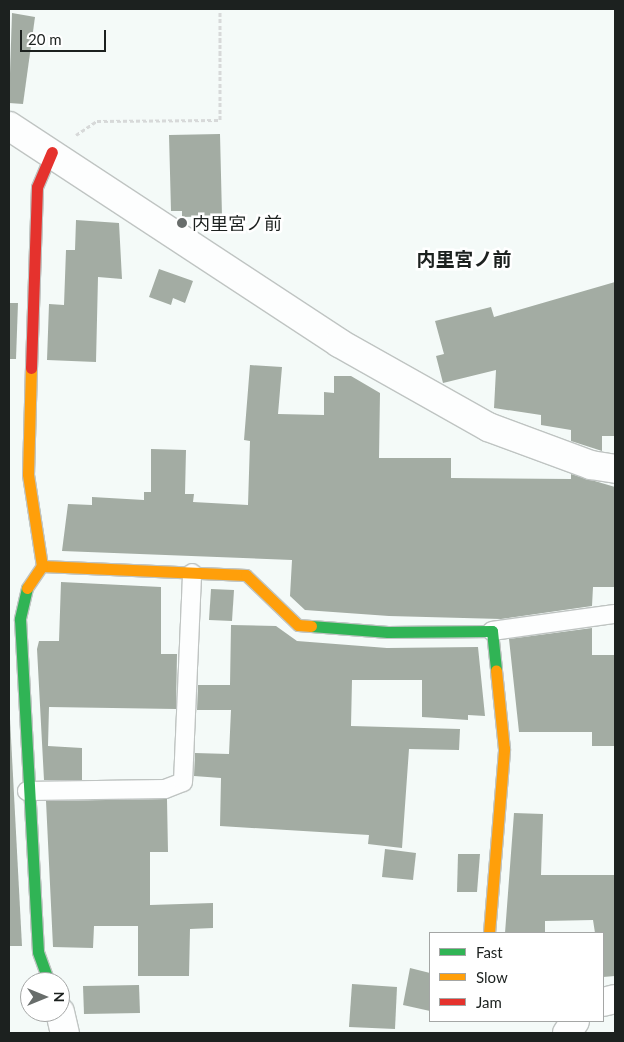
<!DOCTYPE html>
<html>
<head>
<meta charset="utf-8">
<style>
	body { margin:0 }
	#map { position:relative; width:624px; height:1042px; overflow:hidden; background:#f4faf8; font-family:Lato,"Noto Sans JP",sans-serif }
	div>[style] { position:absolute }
	.building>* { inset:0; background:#a3aca3 }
	.path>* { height:3px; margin-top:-1.5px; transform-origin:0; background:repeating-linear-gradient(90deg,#d7d9d9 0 4px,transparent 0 6.5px) }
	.roads { filter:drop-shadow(1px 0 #bfc4c2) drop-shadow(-1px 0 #bfc4c2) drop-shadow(0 1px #bfc4c2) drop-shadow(0 -1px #bfc4c2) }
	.lane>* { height:18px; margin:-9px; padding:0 9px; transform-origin:9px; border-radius:9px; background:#fdfefe }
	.street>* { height:28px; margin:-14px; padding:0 14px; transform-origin:14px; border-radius:14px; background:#fdfefe }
	.fast>* { height:11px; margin:-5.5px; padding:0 5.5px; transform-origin:5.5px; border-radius:5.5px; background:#30b455 }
	.slow>* { height:11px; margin:-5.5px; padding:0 5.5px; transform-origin:5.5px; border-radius:5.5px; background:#ff9f0a }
	.jam>* { height:11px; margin:-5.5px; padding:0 5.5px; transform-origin:5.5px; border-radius:5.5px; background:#e5322d }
	.dots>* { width:14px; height:14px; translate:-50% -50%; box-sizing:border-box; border:2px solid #fff; border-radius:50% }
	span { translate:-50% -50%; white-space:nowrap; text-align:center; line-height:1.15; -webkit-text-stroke:5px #fff; paint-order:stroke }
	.poi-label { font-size:18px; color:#1c211f }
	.left { translate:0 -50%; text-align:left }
	.neighbourhood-label { font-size:19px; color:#1c211f; font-weight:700 }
	.frame { position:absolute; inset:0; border:10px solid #1c211f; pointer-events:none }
	.legend { position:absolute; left:429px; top:932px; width:175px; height:90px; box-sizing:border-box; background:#fff; border:1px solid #a4a6a5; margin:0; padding:6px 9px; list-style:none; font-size:15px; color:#1c211f }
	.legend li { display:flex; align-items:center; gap:10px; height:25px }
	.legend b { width:25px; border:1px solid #a4a6a5 }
	.north { position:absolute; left:20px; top:972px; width:50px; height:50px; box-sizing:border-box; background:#fff; border:1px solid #a4a6a5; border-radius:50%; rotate:90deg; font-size:14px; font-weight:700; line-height:20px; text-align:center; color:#1c211f }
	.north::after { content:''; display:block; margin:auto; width:18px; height:22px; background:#686d6b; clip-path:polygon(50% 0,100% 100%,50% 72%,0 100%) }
	.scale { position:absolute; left:20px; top:30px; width:86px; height:22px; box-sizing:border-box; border:2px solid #1c211f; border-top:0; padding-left:6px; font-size:15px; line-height:18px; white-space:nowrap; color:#1c211f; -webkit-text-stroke:4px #fff; paint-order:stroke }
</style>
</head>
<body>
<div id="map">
	<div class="building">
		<i style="clip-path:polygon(12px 13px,35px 17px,23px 104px,9px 103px)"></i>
		<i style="clip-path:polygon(220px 134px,222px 216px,182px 217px,182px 211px,171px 211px,169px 135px)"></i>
		<i style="clip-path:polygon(76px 220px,119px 223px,122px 279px,98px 277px,96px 362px,47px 360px,49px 304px,64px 305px,66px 250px,75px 250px)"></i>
		<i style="clip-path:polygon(159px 269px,193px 281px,185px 303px,173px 298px,171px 305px,149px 297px)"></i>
		<i style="clip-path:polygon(615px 282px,614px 436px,602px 436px,602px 451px,571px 441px,571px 430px,541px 425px,541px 415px,494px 408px,496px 370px,443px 383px,436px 356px,444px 354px,435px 321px,491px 307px,494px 317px)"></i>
		<i style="clip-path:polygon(9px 303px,18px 303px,16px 359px,9px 359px)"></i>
		<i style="clip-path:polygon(250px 365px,282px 367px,278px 414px,324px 415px,324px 392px,334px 393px,334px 376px,351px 376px,380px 393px,379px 458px,451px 458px,451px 478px,571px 479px,571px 474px,615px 487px,615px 587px,593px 587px,592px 606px,501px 619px,389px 616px,305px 610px,290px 596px,292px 560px,62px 551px,68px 504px,92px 505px,92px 497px,144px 500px,144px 492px,151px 492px,151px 449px,186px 450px,185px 494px,194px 494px,193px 502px,248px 505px,250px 441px,244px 440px)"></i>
		<i style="clip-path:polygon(61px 582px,161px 587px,161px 654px,177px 654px,176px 709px,49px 707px,48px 746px,82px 748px,82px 780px,44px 780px,37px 649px,39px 641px,59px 641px)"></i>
		<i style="clip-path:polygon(211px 589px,234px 590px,232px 621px,209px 620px)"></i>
		<i style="clip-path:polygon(231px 625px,276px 626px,297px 641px,387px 648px,478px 647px,485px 716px,468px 715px,468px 720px,422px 717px,422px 680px,352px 680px,351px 726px,460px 729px,459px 750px,409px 749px,402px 848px,368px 844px,369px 835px,220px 826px,221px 778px,194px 776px,195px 753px,229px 754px,231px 710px,197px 710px,198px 685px,230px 685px)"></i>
		<i style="clip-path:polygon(592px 628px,592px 655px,615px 655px,615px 746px,592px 746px,592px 732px,519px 732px,509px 639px)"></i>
		<i style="clip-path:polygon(9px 700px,22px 946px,9px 946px)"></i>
		<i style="clip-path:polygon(167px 799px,168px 852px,150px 852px,150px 905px,213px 903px,213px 928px,190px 929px,189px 976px,138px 976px,138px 926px,94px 926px,93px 948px,53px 947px,46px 801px)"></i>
		<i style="clip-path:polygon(514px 813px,543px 814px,541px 875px,615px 875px,615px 976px,603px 977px,603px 933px,595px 933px,593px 920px,545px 921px,545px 933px,505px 933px)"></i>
		<i style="clip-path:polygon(385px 849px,416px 853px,413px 880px,382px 877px)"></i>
		<i style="clip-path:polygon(458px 854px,480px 854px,477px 892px,457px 892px)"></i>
		<i style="clip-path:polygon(410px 968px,430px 973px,430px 1011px,403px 1005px)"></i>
		<i style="clip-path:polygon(352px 984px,397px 987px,395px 1029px,349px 1027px)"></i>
		<i style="clip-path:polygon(139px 985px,140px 1013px,84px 1014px,83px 986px)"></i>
	</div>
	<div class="path">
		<i style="left:76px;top:135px;width:25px;rotate:-34deg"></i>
		<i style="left:97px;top:121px;width:123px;rotate:-0.5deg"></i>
		<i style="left:220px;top:120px;width:111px;rotate:-90deg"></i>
	</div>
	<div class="roads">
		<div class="lane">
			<i style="left:492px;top:631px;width:124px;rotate:-7.9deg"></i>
			<i style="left:27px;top:791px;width:138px;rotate:-0.8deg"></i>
			<i style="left:165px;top:789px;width:19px;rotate:-21deg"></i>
			<i style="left:183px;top:782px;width:209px;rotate:-87.5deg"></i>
		</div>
		<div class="street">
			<i style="left:9px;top:126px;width:395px;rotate:33.3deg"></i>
			<i style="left:339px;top:343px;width:171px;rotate:29.4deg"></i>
			<i style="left:488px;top:427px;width:110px;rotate:20.3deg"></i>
			<i style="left:591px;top:465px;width:24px;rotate:9deg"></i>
			<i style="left:603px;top:1002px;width:12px;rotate:-14deg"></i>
			<i style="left:60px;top:1012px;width:22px;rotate:77deg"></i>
			<i style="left:567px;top:1033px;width:14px;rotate:-56deg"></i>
		</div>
		<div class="fast">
			<i style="left:27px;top:588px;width:32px;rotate:103deg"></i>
			<i style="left:20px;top:619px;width:333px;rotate:86.9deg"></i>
			<i style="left:38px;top:952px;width:32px;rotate:70deg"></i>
			<i style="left:311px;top:626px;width:77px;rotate:4.5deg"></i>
			<i style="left:388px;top:632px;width:104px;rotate:-0.6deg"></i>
			<i style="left:492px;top:631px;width:39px;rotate:84deg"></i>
		</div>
		<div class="slow">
			<i style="left:42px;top:566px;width:204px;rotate:2.5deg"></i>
			<i style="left:246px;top:575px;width:72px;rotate:43.9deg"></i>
			<i style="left:298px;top:625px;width:13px;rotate:4deg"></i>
			<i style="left:27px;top:588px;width:27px;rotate:-56deg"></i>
			<i style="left:42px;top:566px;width:93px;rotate:-98.7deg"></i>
			<i style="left:28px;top:474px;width:106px;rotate:-88.4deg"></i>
			<i style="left:489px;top:933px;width:185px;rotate:-85.3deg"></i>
			<i style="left:504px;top:749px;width:79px;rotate:-95.8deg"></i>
		</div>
		<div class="jam">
			<i style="left:31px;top:368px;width:181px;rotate:-88.1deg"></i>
			<i style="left:37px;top:187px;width:38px;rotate:-67deg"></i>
		</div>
	</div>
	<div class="dots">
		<i style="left:182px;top:223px;background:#686d6b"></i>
	</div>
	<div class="poi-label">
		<span class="left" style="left:192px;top:223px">内里宮ノ前</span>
	</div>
	<div class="neighbourhood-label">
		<span style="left:464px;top:259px">内里宮ノ前</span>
	</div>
	<div class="frame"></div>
	<ul class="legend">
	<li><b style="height:6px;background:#30b455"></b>Fast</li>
	<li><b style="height:6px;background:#ff9f0a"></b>Slow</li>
	<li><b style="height:6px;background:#e5322d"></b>Jam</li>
	</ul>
	<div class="north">N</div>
	<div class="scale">20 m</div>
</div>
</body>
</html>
